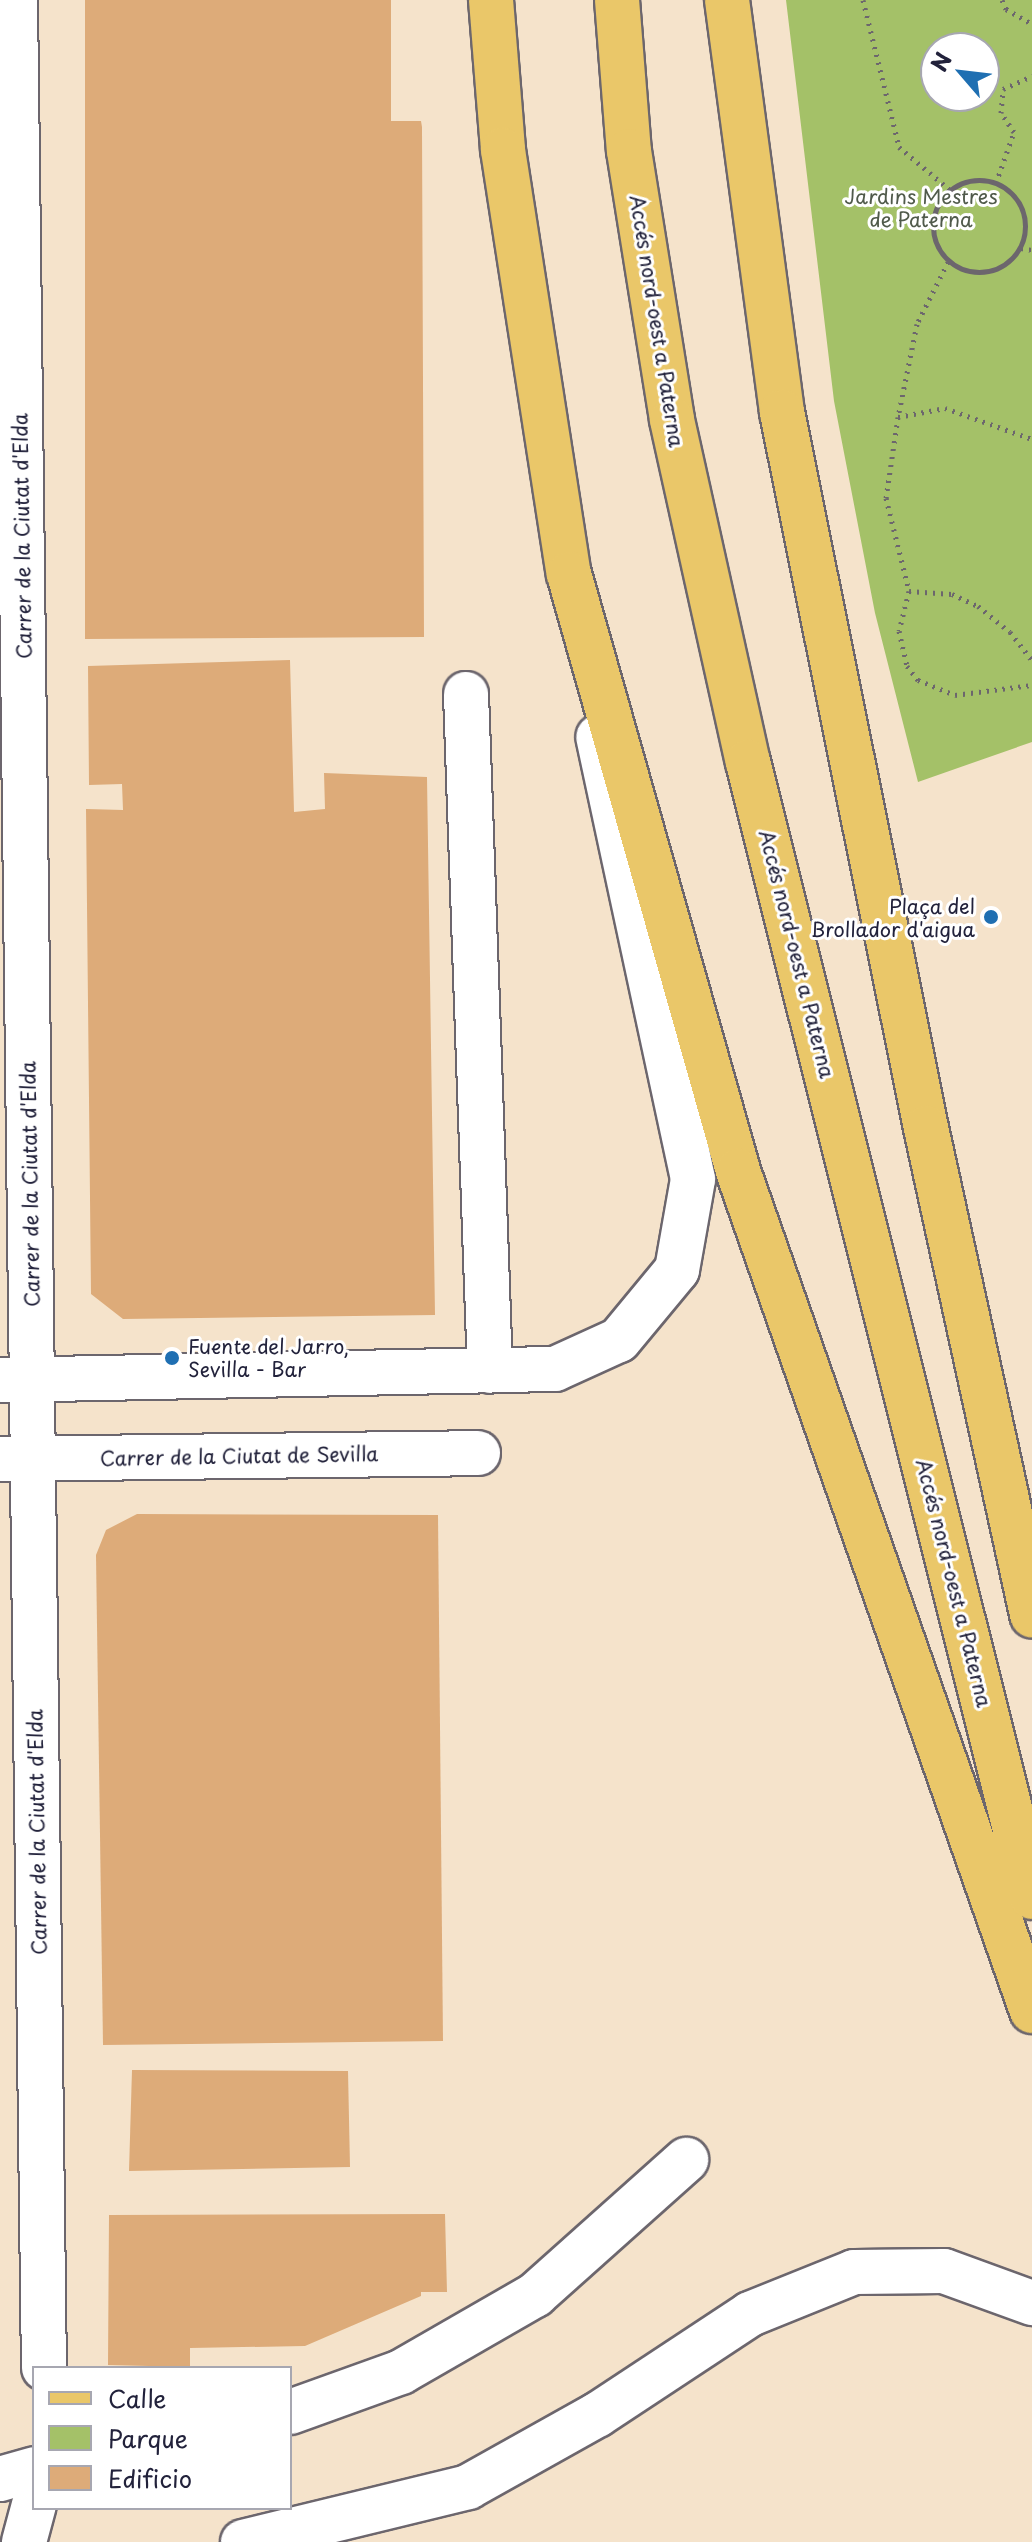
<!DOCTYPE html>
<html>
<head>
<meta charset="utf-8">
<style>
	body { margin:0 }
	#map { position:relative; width:1032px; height:2542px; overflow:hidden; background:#f5e3cb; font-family:"Playpen Sans",sans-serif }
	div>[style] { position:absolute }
	.green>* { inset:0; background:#a4c168 }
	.building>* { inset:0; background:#ddab79 }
	.path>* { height:5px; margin-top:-2.5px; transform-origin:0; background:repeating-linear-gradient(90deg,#6c666d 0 2px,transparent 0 8px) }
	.path>.ring { margin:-2.5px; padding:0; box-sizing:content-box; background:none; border:5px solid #6c666d; border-radius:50% }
	.roads { filter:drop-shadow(2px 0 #6c666d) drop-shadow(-2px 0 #6c666d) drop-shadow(0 2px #6c666d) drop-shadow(0 -2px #6c666d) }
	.minor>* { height:44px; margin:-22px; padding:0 22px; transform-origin:22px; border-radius:22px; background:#fff }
	.major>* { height:44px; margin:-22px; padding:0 22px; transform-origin:22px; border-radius:22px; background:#eac769 }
	.dots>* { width:22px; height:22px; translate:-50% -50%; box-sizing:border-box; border:4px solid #fff; border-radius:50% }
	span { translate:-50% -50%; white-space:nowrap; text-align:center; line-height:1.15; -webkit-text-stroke:6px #fff; paint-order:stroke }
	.park-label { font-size:20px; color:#505a4b }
	.street-label { font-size:20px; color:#22223b }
	.poi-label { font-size:20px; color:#22223b }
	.right { translate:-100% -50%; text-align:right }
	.left { translate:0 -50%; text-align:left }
	.legend { position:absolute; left:32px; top:2366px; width:260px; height:144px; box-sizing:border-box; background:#fff; border:2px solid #a7a7b1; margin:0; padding:10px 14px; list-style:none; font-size:24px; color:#22223b }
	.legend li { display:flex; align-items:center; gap:16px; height:40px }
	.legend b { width:40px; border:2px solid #a7a7b1 }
	.north { position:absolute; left:920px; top:32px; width:80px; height:80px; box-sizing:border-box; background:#fff; border:2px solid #a7a7b1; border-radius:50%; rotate:298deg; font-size:22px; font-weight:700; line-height:32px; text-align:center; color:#22223b }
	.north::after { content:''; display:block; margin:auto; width:28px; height:36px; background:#1f6fb2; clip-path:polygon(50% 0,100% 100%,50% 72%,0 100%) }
</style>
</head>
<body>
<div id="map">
	<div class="green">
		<i style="clip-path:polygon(evenodd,786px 0,1032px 0,1032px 742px,918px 782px,875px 613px,834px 401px,786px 0,936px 48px,984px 48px,984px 96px,936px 96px,936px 48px)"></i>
	</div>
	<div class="building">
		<i style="clip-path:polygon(85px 0,391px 0,391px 121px,421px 121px,422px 127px,424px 637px,85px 639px)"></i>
		<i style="clip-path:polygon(290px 660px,294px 812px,325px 809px,324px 773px,427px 777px,435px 1315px,123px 1319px,91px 1294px,86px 809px,123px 810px,122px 784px,89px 785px,88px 666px)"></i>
		<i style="clip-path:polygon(137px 1514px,438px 1515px,443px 2041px,103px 2045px,96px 1555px,106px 1530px)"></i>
		<i style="clip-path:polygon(132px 2070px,348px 2071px,350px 2167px,129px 2171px)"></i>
		<i style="clip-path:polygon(445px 2214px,447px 2292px,421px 2292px,421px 2296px,305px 2346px,190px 2348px,190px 2367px,108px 2365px,109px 2215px)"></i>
	</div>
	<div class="path">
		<i style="left:863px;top:0;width:151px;rotate:76.2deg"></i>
		<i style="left:899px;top:147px;width:67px;rotate:40.1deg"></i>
		<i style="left:1002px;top:0;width:10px;rotate:66deg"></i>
		<i style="left:1006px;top:9px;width:30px;rotate:30deg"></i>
		<i class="ring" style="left:933px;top:180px;width:87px;height:87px"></i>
		<i style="left:996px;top:183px;width:54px;rotate:-70.6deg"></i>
		<i style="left:1014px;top:132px;width:23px;rotate:-124deg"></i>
		<i style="left:1001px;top:113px;width:24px;rotate:-85deg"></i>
		<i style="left:1003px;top:89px;width:32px;rotate:-24deg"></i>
		<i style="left:1021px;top:248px;width:11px;rotate:10deg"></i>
		<i style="left:948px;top:262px;width:69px;rotate:116.6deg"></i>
		<i style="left:917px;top:324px;width:95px;rotate:101.5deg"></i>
		<i style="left:898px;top:417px;width:48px;rotate:-10.8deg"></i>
		<i style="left:945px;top:408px;width:92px;rotate:19.6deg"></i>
		<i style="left:898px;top:417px;width:82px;rotate:98.4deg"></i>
		<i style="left:886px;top:498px;width:96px;rotate:76.1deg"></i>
		<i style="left:909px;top:591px;width:41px;rotate:104deg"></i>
		<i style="left:899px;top:631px;width:36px;rotate:77deg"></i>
		<i style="left:907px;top:666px;width:18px;rotate:52deg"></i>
		<i style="left:918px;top:680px;width:40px;rotate:22deg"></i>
		<i style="left:955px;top:695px;width:78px;rotate:-7.4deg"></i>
		<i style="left:909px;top:591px;width:43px;rotate:4deg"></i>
		<i style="left:952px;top:594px;width:29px;rotate:25deg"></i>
		<i style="left:978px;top:606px;width:41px;rotate:39.1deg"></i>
		<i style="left:1010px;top:632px;width:36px;rotate:52deg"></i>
	</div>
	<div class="roads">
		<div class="minor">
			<i style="left:15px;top:0;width:2368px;rotate:89.3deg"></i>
			<i style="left:466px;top:694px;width:677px;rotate:87.97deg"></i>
			<i style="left:0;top:1380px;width:555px;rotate:-1.14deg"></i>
			<i style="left:555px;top:1369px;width:70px;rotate:-24.4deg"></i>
			<i style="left:619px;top:1340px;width:91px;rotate:-50.4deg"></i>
			<i style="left:677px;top:1270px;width:92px;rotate:-80deg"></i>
			<i style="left:693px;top:1179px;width:452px;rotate:-102.1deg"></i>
			<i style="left:0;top:1459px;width:478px;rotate:-0.7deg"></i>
			<i style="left:290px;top:2412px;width:118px;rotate:-19.8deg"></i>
			<i style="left:401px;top:2372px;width:155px;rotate:-29.9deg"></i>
			<i style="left:535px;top:2295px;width:203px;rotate:-41.8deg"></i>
			<i style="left:0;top:2479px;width:35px;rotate:-16deg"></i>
			<i style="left:24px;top:2542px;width:38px;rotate:-75deg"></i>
			<i style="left:243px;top:2542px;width:232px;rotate:-13.7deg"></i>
			<i style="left:468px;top:2487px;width:148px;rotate:-29.2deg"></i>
			<i style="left:597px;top:2415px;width:183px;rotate:-33.4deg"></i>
			<i style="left:750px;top:2314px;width:112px;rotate:-22deg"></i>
			<i style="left:854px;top:2272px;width:90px;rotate:-0.6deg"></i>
			<i style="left:944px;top:2271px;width:94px;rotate:20deg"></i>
		</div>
		<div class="major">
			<i style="left:491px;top:0;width:150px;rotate:85.4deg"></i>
			<i style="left:503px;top:150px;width:429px;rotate:81.2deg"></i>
			<i style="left:569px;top:574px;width:620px;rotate:74.19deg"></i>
			<i style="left:738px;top:1171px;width:890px;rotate:70.71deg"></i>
			<i style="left:617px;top:0;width:151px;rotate:85.5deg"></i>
			<i style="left:629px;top:151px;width:272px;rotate:80.9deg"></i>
			<i style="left:672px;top:420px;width:350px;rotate:77.5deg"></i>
			<i style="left:748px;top:762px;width:1170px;rotate:75.95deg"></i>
			<i style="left:727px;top:0;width:416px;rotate:82.4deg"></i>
			<i style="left:782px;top:412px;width:730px;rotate:78.63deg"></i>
			<i style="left:926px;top:1128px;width:499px;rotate:77.7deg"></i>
		</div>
	</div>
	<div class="dots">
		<i style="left:991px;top:917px;background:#1f6fb2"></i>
		<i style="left:172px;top:1358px;background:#1f6fb2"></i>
	</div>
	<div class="park-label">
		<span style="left:921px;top:208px">Jardins Mestres<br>de Paterna</span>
	</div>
	<div class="street-label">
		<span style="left:657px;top:321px;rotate:81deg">Accés nord-oest a Paterna</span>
		<span style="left:22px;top:536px;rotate:-91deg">Carrer de la Ciutat d'Elda</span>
		<span style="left:797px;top:954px;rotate:76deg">Accés nord-oest a Paterna</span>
		<span style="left:30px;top:1184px;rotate:-91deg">Carrer de la Ciutat d'Elda</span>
		<span style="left:239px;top:1456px;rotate:-1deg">Carrer de la Ciutat de Sevilla</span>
		<span style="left:954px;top:1583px;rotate:76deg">Accés nord-oest a Paterna</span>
		<span style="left:37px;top:1832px;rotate:-91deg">Carrer de la Ciutat d'Elda</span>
	</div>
	<div class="poi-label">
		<span class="right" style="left:975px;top:918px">Plaça del<br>Brollador d'aigua</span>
		<span class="left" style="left:188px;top:1358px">Fuente del Jarro,<br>Sevilla - Bar</span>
	</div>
	<ul class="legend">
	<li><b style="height:10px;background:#eac769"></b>Calle</li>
	<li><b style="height:22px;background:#a4c168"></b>Parque</li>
	<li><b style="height:22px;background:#ddab79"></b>Edificio</li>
	</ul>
	<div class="north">N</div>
</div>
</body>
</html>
